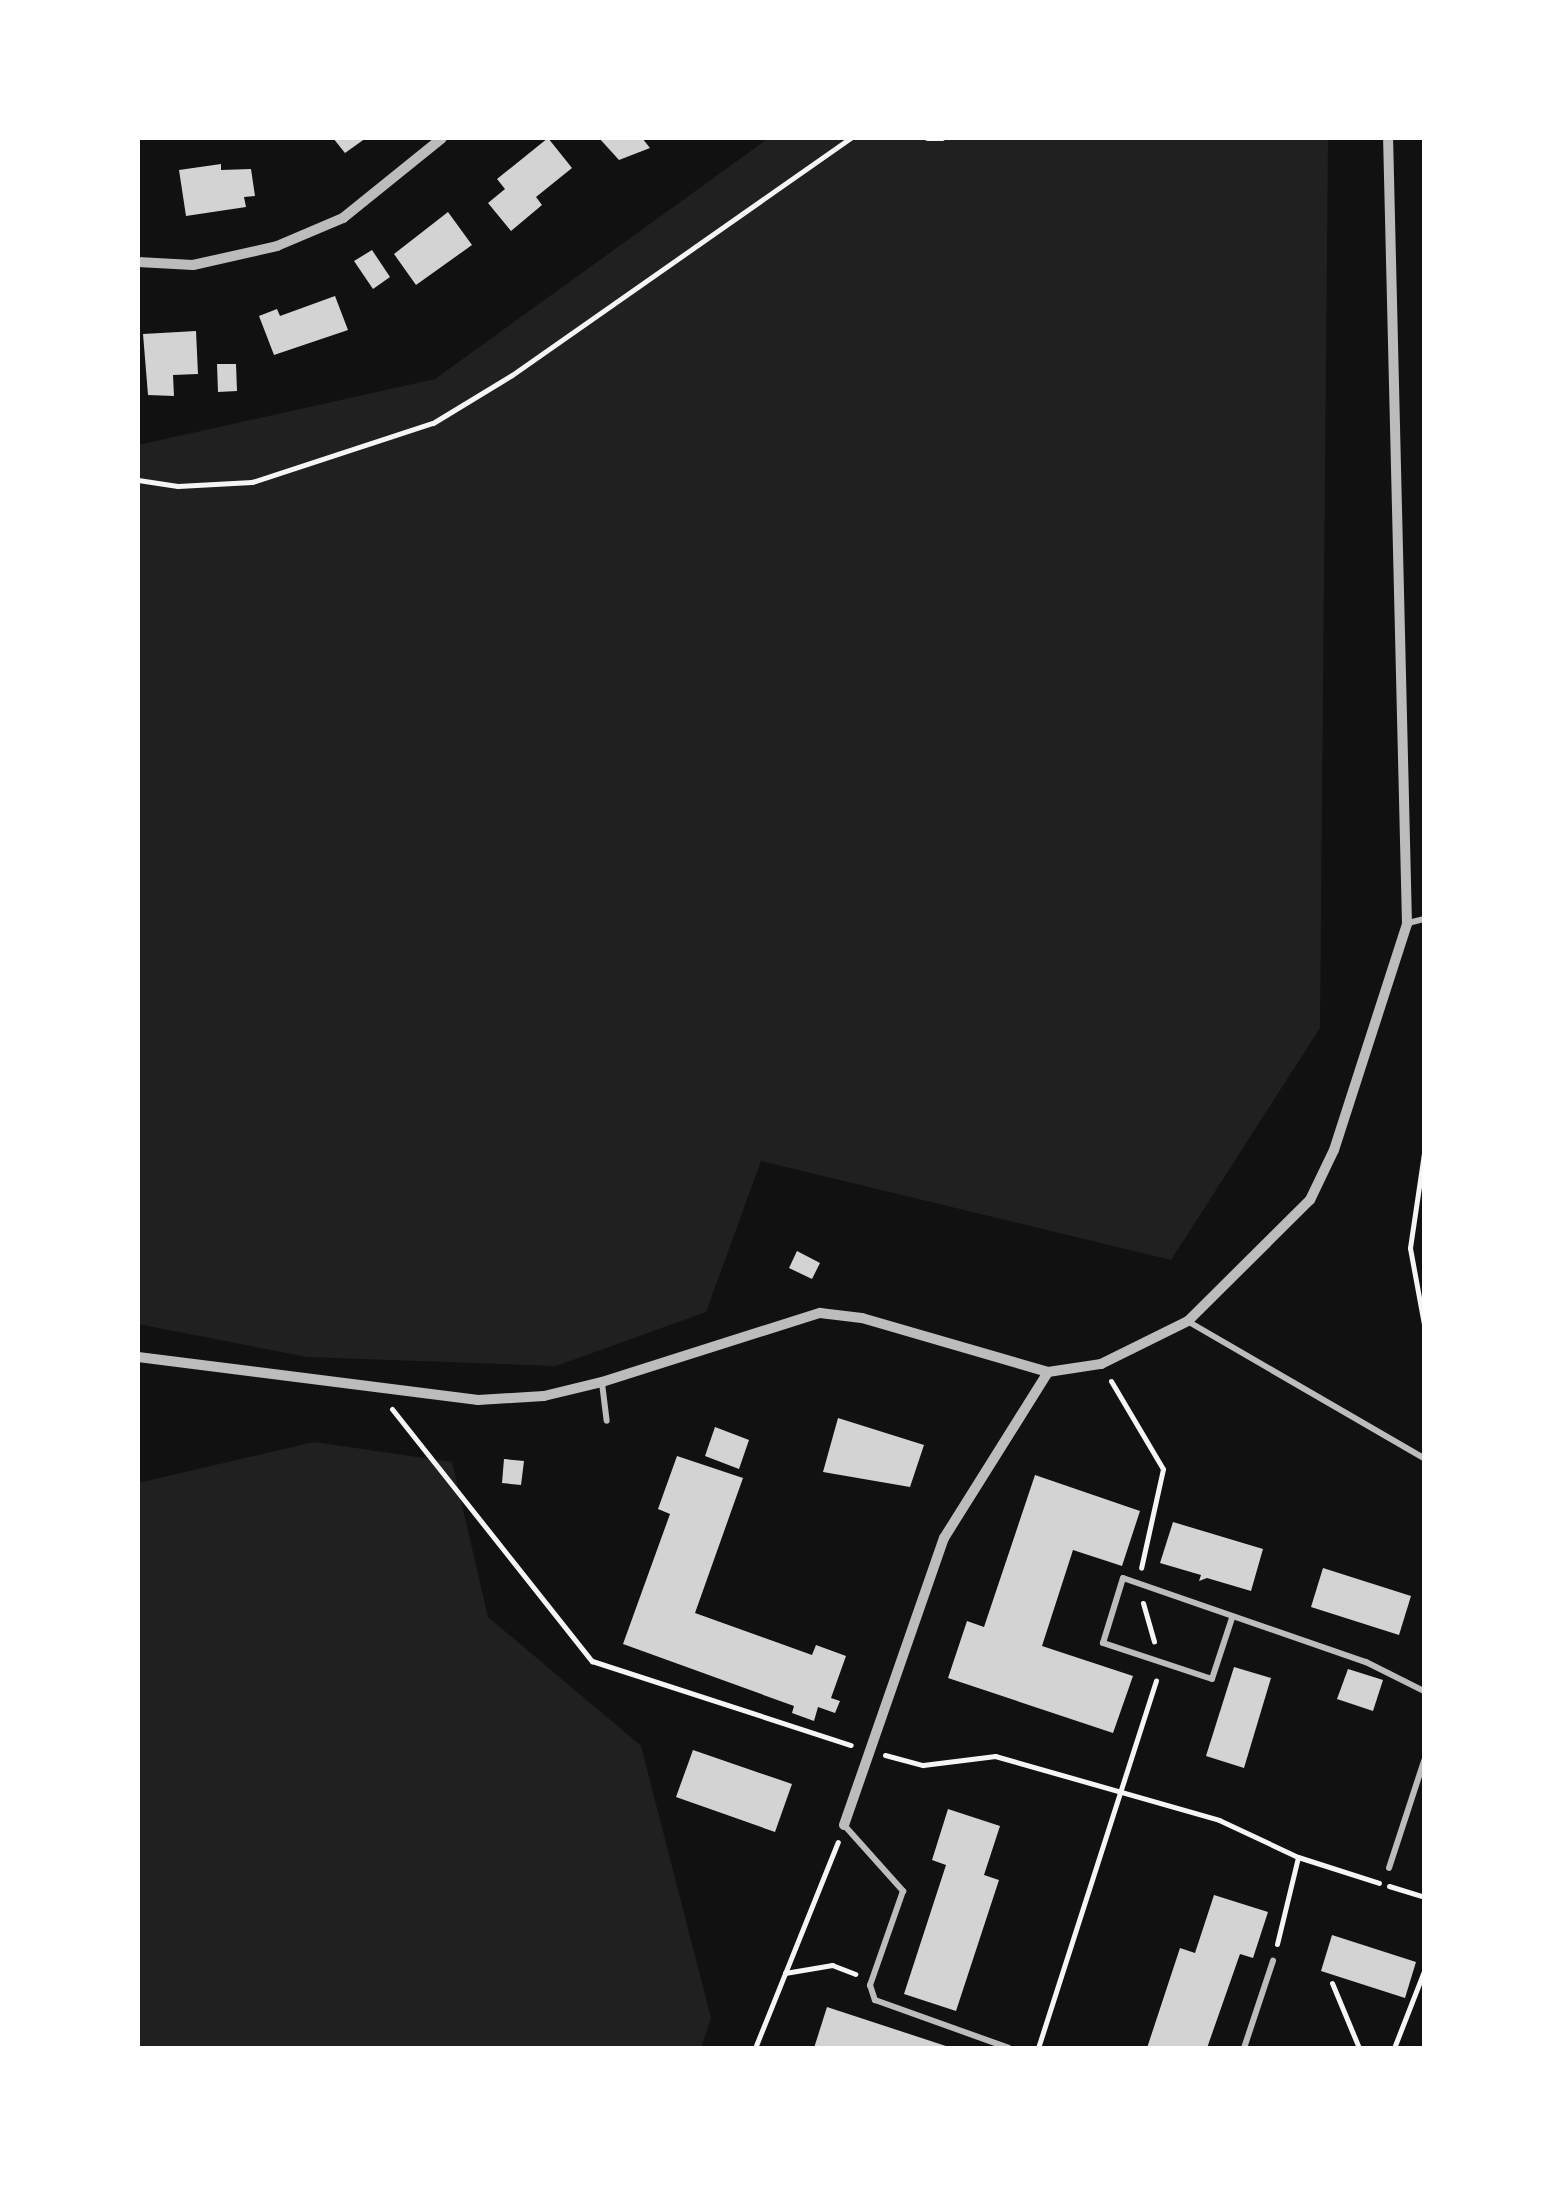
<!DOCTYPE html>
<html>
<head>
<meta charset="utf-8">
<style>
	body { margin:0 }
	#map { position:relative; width:1562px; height:2186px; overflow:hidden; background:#111; font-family:Quicksand,sans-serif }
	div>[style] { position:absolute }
	.green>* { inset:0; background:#202020 }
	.building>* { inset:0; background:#d3d3d3 }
	.path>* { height:5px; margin:-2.5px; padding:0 2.5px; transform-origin:2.5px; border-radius:2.5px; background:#f5f5f5 }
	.service>* { height:6px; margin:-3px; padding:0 3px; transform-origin:3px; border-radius:3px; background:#bcbcbc }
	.minor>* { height:10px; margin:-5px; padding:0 5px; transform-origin:5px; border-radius:5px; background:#bcbcbc }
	span { translate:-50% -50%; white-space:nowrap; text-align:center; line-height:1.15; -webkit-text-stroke:8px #fff; paint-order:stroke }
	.frame { position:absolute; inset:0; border:140px solid #fff; pointer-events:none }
</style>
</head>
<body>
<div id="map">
	<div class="green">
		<i style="clip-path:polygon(769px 138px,1328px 138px,1320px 1028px,1171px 1260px,761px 1161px,706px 1312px,556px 1366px,307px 1357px,138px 1324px,138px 445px,435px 379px)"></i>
		<i style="clip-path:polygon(314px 1442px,452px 1462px,488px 1617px,641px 1746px,711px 2018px,701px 2048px,138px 2048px,138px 1483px)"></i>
	</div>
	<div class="building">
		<i style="clip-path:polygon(333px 138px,366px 138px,345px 153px)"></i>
		<i style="clip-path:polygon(548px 138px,572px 168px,536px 197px,542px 205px,511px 231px,488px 203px,505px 189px,497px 179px)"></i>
		<i style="clip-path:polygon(599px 138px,642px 138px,650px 148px,619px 160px)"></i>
		<i style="clip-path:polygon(221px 164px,221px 170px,251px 169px,255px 196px,244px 197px,246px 207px,186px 216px,179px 170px)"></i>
		<i style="clip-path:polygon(448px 212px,472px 245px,416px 285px,394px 254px)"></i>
		<i style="clip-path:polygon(372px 250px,390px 277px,373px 289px,354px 261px)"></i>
		<i style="clip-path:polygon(335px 296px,348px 330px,274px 355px,259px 316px,277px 309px,280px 316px)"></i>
		<i style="clip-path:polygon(196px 331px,198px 374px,173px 375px,174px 396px,148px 395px,143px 334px)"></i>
		<i style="clip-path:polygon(217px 364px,236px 364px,237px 391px,218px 392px)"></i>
		<i style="clip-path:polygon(797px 1251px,820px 1263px,812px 1279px,789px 1268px)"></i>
		<i style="clip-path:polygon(838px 1418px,924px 1445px,910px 1487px,823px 1472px)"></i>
		<i style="clip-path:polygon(715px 1427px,749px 1440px,739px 1469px,705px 1456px)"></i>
		<i style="clip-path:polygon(677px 1456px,743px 1478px,695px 1613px,812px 1655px,816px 1645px,846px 1656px,831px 1698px,840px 1701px,835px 1713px,818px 1707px,814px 1721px,792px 1713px,794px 1706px,623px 1644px,670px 1514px,658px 1509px)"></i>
		<i style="clip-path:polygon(504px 1459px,524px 1461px,521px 1485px,502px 1483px)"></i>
		<i style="clip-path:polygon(1035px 1475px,1140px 1511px,1122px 1566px,1073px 1550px,1042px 1646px,1133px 1676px,1113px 1733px,948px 1678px,967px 1621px,984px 1627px)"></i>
		<i style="clip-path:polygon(1173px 1522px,1263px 1549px,1251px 1591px,1207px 1578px,1199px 1581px,1201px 1575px,1160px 1563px)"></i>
		<i style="clip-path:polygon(1323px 1568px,1411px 1596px,1399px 1635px,1311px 1607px)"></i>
		<i style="clip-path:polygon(1234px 1667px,1271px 1678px,1244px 1768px,1206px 1756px)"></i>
		<i style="clip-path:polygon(1348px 1669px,1383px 1680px,1373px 1711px,1337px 1699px)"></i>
		<i style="clip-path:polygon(693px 1750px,792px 1784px,775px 1832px,676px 1797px)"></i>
		<i style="clip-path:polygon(948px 1809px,1000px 1826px,984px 1875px,999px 1880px,956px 2011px,904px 1994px,946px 1865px,932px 1860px)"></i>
		<i style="clip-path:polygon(1214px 1895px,1268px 1912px,1253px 1958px,1240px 1954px,1207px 2048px,1147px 2048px,1180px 1948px,1195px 1953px)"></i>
		<i style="clip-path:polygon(1332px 1935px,1416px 1962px,1405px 1998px,1321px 1971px)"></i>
		<i style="clip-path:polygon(827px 2007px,952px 2048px,814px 2048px)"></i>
	</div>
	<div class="path">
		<i style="left:927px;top:138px;width:15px"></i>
		<i style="left:138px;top:480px;width:40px;rotate:8.5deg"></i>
		<i style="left:178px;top:486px;width:74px;rotate:-3.1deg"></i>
		<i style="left:252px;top:482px;width:190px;rotate:-18.1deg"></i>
		<i style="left:433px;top:423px;width:92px;rotate:-31.3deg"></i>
		<i style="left:512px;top:375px;width:414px;rotate:-35deg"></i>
		<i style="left:1424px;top:1153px;width:96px;rotate:98.4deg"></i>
		<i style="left:1410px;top:1248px;width:77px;rotate:79.6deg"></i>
		<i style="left:1111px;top:1381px;width:102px;rotate:59.4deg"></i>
		<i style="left:1163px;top:1469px;width:101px;rotate:102.5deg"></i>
		<i style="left:392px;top:1409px;width:322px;rotate:51.6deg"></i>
		<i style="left:592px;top:1661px;width:272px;rotate:18deg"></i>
		<i style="left:1143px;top:1603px;width:40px;rotate:74deg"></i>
		<i style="left:885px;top:1755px;width:39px;rotate:15deg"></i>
		<i style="left:923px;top:1765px;width:73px;rotate:-7.1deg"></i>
		<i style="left:995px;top:1756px;width:233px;rotate:15.9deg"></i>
		<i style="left:1219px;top:1820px;width:87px;rotate:25.1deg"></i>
		<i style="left:1389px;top:1886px;width:37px;rotate:17deg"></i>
		<i style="left:1277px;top:1944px;width:89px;rotate:-76.4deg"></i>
		<i style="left:1298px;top:1857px;width:85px;rotate:17.8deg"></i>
		<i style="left:785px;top:1973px;width:48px;rotate:-9.7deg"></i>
		<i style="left:832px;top:1965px;width:25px;rotate:21deg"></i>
		<i style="left:1332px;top:1983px;width:70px;rotate:67.4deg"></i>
		<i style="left:755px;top:2048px;width:222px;rotate:-68.1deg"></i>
		<i style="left:1038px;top:2048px;width:386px;rotate:-72.2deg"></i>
		<i style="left:1394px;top:2048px;width:83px;rotate:-68.7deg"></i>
	</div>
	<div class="service">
		<i style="left:1408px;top:923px;width:16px;rotate:-14deg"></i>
		<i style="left:1189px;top:1322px;width:272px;rotate:30.1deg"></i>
		<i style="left:602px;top:1383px;width:38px;rotate:83deg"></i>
		<i style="left:1232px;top:1618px;width:64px;rotate:108.2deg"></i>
		<i style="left:1212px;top:1679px;width:115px;rotate:-161.7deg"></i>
		<i style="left:1103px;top:1643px;width:68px;rotate:-72.9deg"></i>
		<i style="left:1123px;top:1578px;width:257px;rotate:19.1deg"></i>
		<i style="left:1366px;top:1662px;width:65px;rotate:26.6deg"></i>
		<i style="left:844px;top:1825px;width:89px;rotate:48.2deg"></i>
		<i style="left:903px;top:1891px;width:100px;rotate:109.3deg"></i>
		<i style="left:870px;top:1985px;width:16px;rotate:72deg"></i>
		<i style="left:875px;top:2000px;width:142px;rotate:19.7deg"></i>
		<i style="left:1389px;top:1868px;width:113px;rotate:-71.9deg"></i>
		<i style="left:1244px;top:2048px;width:92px;rotate:-71.6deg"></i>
	</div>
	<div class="minor">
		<i style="left:138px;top:262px;width:55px;rotate:3.1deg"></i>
		<i style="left:193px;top:265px;width:86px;rotate:-12.7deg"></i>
		<i style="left:277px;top:246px;width:72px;rotate:-23deg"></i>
		<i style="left:343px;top:218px;width:127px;rotate:-38.9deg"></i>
		<i style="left:138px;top:1357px;width:343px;rotate:7.2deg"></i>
		<i style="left:478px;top:1400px;width:66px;rotate:-3.5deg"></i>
		<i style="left:544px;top:1396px;width:60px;rotate:-13.6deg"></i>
		<i style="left:602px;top:1382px;width:229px;rotate:-17.6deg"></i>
		<i style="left:820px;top:1313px;width:42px;rotate:6.8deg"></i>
		<i style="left:862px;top:1318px;width:194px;rotate:16.2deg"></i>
		<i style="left:844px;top:1825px;width:304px;rotate:-70.8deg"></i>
		<i style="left:944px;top:1538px;width:196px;rotate:-57.9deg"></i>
		<i style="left:1048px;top:1372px;width:54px;rotate:-8.6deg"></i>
		<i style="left:1101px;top:1364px;width:97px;rotate:-26.3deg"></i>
		<i style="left:1188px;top:1321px;width:172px;rotate:-44.8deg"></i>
		<i style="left:1310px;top:1200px;width:55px;rotate:-64.4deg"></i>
		<i style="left:1334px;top:1150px;width:237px;rotate:-72.1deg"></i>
		<i style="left:1407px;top:924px;width:786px;rotate:-91.38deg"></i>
	</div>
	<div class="frame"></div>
</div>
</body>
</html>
